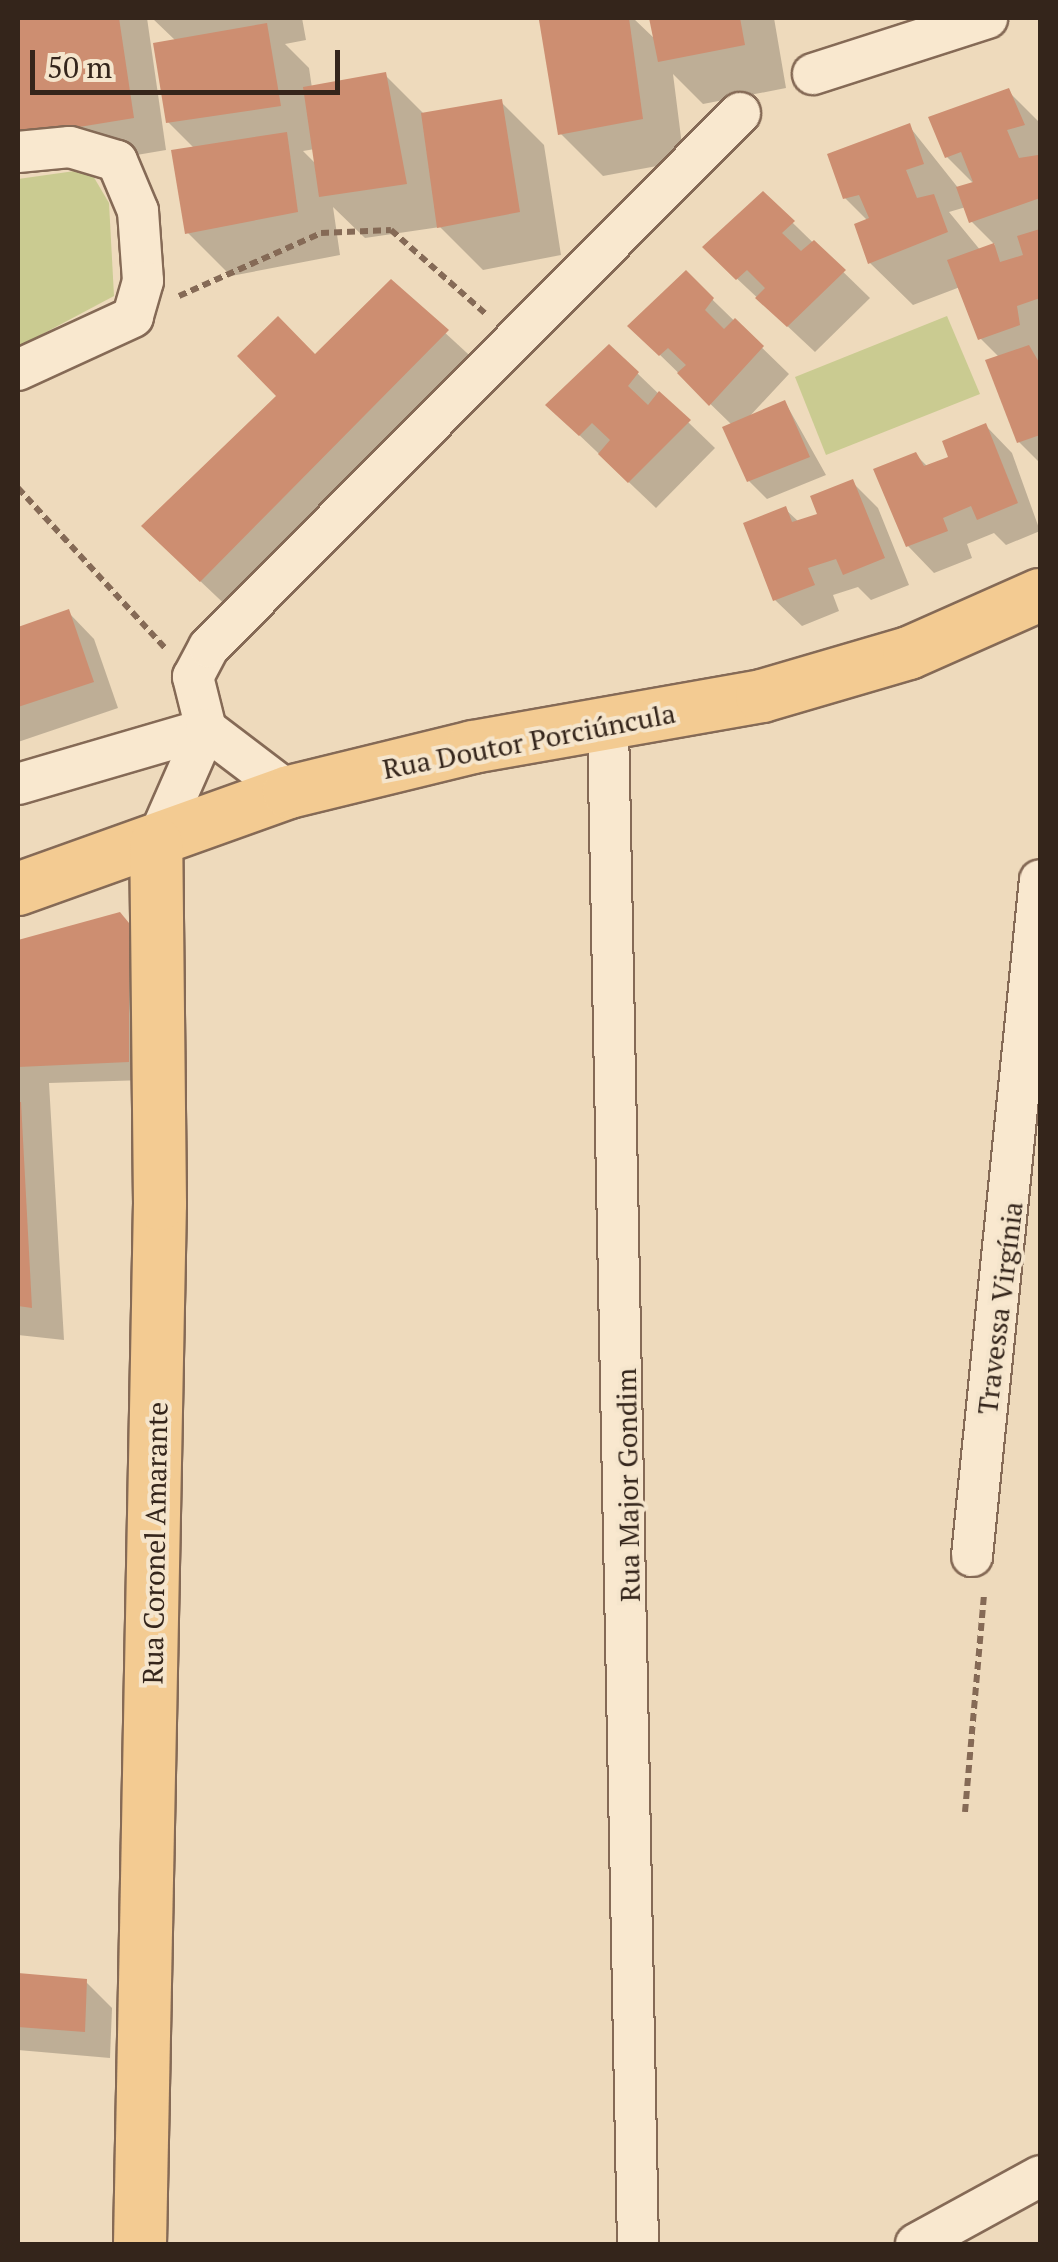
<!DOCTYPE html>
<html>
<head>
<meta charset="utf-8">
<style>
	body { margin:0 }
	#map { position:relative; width:1058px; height:2262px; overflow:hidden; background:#eedabc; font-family:"PT Serif",serif }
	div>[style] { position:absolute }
	.green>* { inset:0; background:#cacb91 }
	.shadow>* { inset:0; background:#0003 }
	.building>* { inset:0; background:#cd8e71 }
	.path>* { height:6px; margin-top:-3px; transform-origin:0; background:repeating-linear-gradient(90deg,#856a56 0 8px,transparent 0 13px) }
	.roads { filter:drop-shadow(2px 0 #856a56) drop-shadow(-2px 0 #856a56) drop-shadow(0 2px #856a56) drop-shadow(0 -2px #856a56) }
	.minor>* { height:40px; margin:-20px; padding:0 20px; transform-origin:20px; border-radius:20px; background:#f9e8cf }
	.major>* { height:52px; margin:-26px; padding:0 26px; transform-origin:26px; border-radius:26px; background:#f3cb92 }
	span { translate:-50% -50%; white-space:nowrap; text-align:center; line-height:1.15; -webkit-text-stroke:8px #f5e5cc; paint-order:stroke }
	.street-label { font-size:28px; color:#34251b }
	.frame { position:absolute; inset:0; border:20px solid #34251b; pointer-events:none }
	.scale { position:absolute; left:30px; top:50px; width:310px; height:45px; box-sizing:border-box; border:5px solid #34251b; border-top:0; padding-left:12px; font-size:30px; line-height:35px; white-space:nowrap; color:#34251b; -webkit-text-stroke:8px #f5e5cc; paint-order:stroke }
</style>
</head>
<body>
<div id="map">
	<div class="green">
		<i style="clip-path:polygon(89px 169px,109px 203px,114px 296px,18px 347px,18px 179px)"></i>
		<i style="clip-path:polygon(947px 316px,980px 394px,826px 455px,795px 377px)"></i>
	</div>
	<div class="shadow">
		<i style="clip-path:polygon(18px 18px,147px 18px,166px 150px,31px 173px,18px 159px)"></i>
		<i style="clip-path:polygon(evenodd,152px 18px,302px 18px,306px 40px,285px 44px,309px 68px,312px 88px,385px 75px,425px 115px,501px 102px,544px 145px,561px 255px,483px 270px,440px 227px,365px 238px,333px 207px,340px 255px,231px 276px,188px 233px,195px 149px,168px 122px,176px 41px,152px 18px,315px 149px,317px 165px,303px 151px,315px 149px)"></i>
		<i style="clip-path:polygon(633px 18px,656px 40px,652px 18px,774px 18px,786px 88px,703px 104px,673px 74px,684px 161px,603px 176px,560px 133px,542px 22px)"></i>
		<i style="clip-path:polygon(evenodd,1008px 91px,1040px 123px,1040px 463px,1019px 442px,999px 357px,980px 338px,960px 287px,913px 305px,870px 263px,868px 221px,845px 198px,909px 126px,959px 189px,975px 185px,947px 157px,1008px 91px,966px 207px,971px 221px,995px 245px,981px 251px,949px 212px,966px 207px)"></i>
		<i style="clip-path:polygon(763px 194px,870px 298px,815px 352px,731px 273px)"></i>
		<i style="clip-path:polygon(686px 274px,789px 374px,748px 418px,785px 402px,826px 475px,767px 499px,749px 481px,732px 425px,657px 352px)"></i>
		<i style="clip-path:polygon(391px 283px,480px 365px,235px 614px,178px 560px,280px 396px)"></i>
		<i style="clip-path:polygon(637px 373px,715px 448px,656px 508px,575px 431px)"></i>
		<i style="clip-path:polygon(986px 426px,1012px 453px,1040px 531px,1006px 545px,994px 533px,967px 544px,972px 558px,934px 573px,908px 546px,916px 455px,928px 467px,951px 459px)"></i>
		<i style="clip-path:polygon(852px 482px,878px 508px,909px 585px,871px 600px,858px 587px,833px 595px,839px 611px,802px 626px,775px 600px,785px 509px,799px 522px,820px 516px)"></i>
		<i style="clip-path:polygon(68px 612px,94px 639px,118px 708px,18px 742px,18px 629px)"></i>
		<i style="clip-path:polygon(119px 915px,138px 934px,146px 1080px,49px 1083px,64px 1340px,18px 1335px,18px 943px)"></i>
		<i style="clip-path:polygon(18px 1976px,85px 1981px,112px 2008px,110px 2058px,18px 2050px)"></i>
	</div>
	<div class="building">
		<i style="clip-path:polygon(18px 18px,119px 18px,134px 118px,18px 137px)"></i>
		<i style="clip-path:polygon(629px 18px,643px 119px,558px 135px,539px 20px)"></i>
		<i style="clip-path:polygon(649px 18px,740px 18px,745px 45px,658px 62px)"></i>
		<i style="clip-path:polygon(267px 23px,281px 106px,166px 123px,153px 43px)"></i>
		<i style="clip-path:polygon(386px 72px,407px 184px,319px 197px,303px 87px)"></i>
		<i style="clip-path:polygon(1009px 88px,1025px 125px,1007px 130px,1019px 158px,1038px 155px,1040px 198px,969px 223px,956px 187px,973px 182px,961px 152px,945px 158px,928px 117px)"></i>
		<i style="clip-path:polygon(502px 99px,520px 212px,437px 228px,421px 113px)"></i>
		<i style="clip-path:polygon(910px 123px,924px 164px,906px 170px,917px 198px,934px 194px,948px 232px,868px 264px,854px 224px,869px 218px,859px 195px,843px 199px,827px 154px)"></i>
		<i style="clip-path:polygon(287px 132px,298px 212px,185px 234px,171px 150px)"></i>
		<i style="clip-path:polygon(763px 191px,795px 221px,782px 233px,801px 251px,814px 240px,846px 270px,787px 327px,755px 298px,765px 288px,747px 270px,736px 280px,702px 247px)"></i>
		<i style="clip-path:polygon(1040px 229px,1040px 298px,1017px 306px,1020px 325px,978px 340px,947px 260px,994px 243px,1000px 262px,1023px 255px,1017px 236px)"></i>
		<i style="clip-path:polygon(686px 270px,714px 298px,705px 310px,724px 329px,735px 318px,764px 346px,709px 406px,677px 373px,686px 365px,668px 348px,659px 356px,627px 326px)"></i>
		<i style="clip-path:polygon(391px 279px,449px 330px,200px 582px,141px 526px,276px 396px,237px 356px,278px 316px,315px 354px)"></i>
		<i style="clip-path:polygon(609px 344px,639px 372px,628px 386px,648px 405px,659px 391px,691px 420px,628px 483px,598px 454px,610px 440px,592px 423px,579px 436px,545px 405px)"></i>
		<i style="clip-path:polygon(1029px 345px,1040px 364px,1040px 435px,1017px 443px,985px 360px)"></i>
		<i style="clip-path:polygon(785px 400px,810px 457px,747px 482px,722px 427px)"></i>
		<i style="clip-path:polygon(986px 423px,1018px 503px,977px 520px,971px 506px,943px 518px,948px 531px,906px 547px,873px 469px,916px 452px,924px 466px,948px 457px,942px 441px)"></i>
		<i style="clip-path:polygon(853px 479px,885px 558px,843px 575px,836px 559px,808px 568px,815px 585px,773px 601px,743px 523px,786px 506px,792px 522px,817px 514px,810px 496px)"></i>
		<i style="clip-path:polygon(69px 609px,94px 682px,18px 707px,18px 627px)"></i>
		<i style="clip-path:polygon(120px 912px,129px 923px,129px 1062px,18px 1067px,18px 940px)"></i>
		<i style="clip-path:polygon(18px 1102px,21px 1102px,32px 1308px,18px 1306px)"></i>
		<i style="clip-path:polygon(18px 1973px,87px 1979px,85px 2032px,18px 2027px)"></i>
	</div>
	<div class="path">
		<i style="left:179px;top:296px;width:155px;rotate:-23.9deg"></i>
		<i style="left:321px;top:233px;width:70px;rotate:-2.5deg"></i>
		<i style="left:391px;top:230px;width:127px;rotate:41.5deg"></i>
		<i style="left:18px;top:488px;width:219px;rotate:47.4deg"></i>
		<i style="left:965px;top:1812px;width:220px;rotate:-85deg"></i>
	</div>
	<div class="roads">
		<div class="minor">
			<i style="left:813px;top:74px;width:183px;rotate:-17.8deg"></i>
			<i style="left:18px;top:152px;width:52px;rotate:-5.5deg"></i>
			<i style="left:70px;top:147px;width:49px;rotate:16.6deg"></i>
			<i style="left:117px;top:161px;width:54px;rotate:67.2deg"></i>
			<i style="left:138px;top:211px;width:70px;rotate:85.9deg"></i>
			<i style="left:143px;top:281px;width:37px;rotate:106deg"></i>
			<i style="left:133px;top:317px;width:127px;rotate:155.3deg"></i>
			<i style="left:608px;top:725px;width:1519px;rotate:88.87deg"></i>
			<i style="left:18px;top:784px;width:196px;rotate:-16.3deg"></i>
			<i style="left:206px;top:729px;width:54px;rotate:-104deg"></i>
			<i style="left:193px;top:677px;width:34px;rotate:-62deg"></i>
			<i style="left:209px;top:647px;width:753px;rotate:-45.16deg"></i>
			<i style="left:156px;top:843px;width:124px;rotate:-66.3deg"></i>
			<i style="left:206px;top:729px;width:104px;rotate:37.2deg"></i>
			<i style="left:972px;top:1556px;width:679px;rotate:-84.26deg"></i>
			<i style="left:916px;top:2244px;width:141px;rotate:-28.7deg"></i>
		</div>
		<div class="major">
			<i style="left:18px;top:889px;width:288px;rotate:-19.7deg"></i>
			<i style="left:289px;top:792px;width:189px;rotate:-13.7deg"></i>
			<i style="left:473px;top:747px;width:293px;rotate:-10deg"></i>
			<i style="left:762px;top:696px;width:153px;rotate:-16.3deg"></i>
			<i style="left:909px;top:653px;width:143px;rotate:-23.9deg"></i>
			<i style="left:140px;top:2244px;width:1040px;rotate:-88.9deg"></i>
			<i style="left:160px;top:1204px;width:361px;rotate:-90.6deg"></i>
		</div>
	</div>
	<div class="street-label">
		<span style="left:529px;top:741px;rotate:-11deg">Rua Doutor Porciúncula</span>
		<span style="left:1000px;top:1308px;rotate:-83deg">Travessa Virgínia</span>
		<span style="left:628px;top:1485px;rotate:-91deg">Rua Major Gondim</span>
		<span style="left:155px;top:1543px;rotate:-89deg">Rua Coronel Amarante</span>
	</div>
	<div class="frame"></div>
	<div class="scale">50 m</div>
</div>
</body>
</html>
